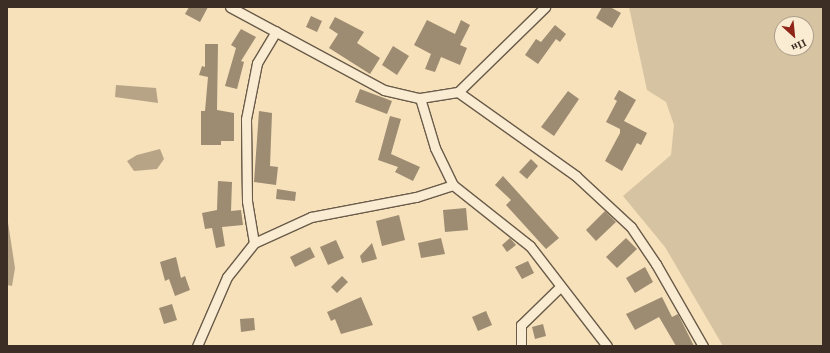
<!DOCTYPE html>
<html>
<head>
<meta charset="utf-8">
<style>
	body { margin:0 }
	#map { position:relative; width:830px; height:353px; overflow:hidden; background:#f6e1ba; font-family:"EB Garamond",serif }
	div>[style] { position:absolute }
	.green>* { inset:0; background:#d6c3a1 }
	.water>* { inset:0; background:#b7a487 }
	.building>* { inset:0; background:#9d8b72 }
	.roads { filter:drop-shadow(1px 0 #6a5b4a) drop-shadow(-1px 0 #6a5b4a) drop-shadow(0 1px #6a5b4a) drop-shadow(0 -1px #6a5b4a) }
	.minor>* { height:9px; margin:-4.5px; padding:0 4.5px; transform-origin:4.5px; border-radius:4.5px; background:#f9ecd2 }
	span { translate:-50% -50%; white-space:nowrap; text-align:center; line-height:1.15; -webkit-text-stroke:3.5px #f9ecd2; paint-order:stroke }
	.frame { position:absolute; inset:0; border:8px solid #3c2e25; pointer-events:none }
	.north { position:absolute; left:774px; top:16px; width:40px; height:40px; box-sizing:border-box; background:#f9ecd2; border:1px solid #ada08d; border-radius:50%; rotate:153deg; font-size:11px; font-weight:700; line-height:16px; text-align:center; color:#3c2e25 }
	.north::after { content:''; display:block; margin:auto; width:14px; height:18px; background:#8f2418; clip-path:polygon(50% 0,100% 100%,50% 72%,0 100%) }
</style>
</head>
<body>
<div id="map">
	<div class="green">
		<i style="clip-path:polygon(evenodd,629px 7px,823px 7px,823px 346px,723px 346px,665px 247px,623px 196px,671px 155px,674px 125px,666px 102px,647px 90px,629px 7px,782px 24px,806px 24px,806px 48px,782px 48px,782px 24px)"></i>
	</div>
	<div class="water">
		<i style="clip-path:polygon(116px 85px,156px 88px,158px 103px,115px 97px)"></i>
		<i style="clip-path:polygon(160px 149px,164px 159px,157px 169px,134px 171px,127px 161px,137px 155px)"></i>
		<i style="clip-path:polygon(7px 216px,15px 268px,12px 286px,7px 285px)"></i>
	</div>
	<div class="building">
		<i style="clip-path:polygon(189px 7px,208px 7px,200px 22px,185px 14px)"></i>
		<i style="clip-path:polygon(602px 7px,610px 7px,621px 13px,612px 28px,596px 18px)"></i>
		<i style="clip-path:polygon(311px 16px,322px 21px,317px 32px,306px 27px)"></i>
		<i style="clip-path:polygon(335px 17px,364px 32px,357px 43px,380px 58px,370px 74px,329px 48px,338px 34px,329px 28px)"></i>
		<i style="clip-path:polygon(427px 20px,455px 34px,461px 20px,470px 25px,460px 45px,467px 48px,460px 65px,441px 57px,435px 72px,425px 69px,431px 54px,414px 45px)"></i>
		<i style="clip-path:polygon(555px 25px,566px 34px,560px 42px,556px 39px,538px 64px,525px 55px,536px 39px,541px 42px)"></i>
		<i style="clip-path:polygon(241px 29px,256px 37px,241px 61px,244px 62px,237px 89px,225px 86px,236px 48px,231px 45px)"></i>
		<i style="clip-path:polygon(205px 44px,218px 44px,217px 110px,234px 113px,234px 141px,221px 141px,221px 145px,201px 145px,201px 111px,205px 111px,208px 77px,199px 75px,202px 66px,205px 67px)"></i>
		<i style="clip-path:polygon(393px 46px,409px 56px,397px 75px,382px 65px)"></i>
		<i style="clip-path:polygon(360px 89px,392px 101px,387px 114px,355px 102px)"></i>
		<i style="clip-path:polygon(619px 90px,636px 100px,624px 121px,647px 133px,641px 145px,637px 143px,622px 171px,605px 161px,620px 133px,620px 129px,606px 122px,617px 101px,614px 99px)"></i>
		<i style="clip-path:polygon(568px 91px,579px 99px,554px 136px,541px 127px)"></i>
		<i style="clip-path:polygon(259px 111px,272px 113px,270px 166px,278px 167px,276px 185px,254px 182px)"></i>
		<i style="clip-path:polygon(390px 116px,401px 119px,391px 154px,420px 167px,413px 181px,395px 172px,398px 167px,378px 160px)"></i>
		<i style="clip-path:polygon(531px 159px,538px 166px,527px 179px,519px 172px)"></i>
		<i style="clip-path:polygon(503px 176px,559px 238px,546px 249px,506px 205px,511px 200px,495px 185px)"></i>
		<i style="clip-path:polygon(218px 181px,232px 182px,231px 211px,241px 210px,243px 225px,222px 227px,225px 246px,216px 248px,212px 228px,205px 229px,202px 213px,217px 210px)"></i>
		<i style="clip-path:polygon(277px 189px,296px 192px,295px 201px,276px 199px)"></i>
		<i style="clip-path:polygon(466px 208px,468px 230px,445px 232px,443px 210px)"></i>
		<i style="clip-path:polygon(605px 211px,616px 222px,596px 241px,586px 230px)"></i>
		<i style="clip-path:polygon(399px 215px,405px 240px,382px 246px,376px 221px)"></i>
		<i style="clip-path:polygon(441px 238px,445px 254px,421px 258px,418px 243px)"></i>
		<i style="clip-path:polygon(510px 238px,516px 245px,507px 252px,502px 245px)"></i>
		<i style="clip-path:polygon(626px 238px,637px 249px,617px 268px,606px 257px)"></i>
		<i style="clip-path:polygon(336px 240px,344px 258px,328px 265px,320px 247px)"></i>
		<i style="clip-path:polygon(372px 243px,377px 259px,362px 263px,360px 256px)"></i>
		<i style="clip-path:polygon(310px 247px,315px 257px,295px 267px,290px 257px)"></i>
		<i style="clip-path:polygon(176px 257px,181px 278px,185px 276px,190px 290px,175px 296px,169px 279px,165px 281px,160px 262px)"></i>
		<i style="clip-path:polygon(528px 261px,534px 273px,522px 279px,515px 267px)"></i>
		<i style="clip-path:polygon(645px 267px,653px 282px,635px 293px,626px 278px)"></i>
		<i style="clip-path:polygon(342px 276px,348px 282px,337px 293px,331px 287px)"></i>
		<i style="clip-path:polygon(361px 297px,373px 325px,341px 334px,335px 319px,331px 321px,327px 312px)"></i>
		<i style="clip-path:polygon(662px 297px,672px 317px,678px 314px,694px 346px,676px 346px,659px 317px,635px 330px,626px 314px)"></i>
		<i style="clip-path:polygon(172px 304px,177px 320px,164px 324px,159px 308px)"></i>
		<i style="clip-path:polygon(486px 311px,492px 325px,478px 331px,472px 317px)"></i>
		<i style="clip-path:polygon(254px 318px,255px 330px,241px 332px,240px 319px)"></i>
		<i style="clip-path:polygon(543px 324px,546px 336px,535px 339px,532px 327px)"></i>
	</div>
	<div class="roads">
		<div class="minor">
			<i style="left:230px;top:7px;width:175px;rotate:28.3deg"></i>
			<i style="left:384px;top:90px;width:37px;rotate:13deg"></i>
			<i style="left:420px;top:98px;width:38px;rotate:-9deg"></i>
			<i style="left:458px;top:92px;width:145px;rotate:35.4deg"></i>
			<i style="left:576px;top:176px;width:75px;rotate:42.8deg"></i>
			<i style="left:631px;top:227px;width:45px;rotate:56deg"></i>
			<i style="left:656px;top:264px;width:95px;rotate:60.2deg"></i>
			<i style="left:458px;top:92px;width:122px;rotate:-44.3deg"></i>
			<i style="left:420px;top:98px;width:52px;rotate:73.3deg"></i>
			<i style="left:435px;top:148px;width:41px;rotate:64.1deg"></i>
			<i style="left:453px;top:185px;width:98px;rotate:38.4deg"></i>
			<i style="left:530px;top:246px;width:126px;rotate:52.4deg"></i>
			<i style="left:254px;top:243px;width:63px;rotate:-24.5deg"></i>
			<i style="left:311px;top:217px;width:107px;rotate:-10.8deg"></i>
			<i style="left:416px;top:197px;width:39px;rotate:-18deg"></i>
			<i style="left:197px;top:346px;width:75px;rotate:-66.5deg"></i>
			<i style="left:227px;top:277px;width:43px;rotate:-51.5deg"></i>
			<i style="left:254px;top:243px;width:43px;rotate:-99.5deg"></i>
			<i style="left:247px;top:201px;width:82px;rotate:-90.7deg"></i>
			<i style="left:246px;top:119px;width:57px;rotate:-78.9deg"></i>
			<i style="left:257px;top:63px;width:37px;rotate:-59deg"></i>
			<i style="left:521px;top:346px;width:21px;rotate:-90deg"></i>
			<i style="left:521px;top:325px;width:54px;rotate:-44.3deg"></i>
		</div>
	</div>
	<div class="frame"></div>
	<div class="north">Пн</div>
</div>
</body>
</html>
